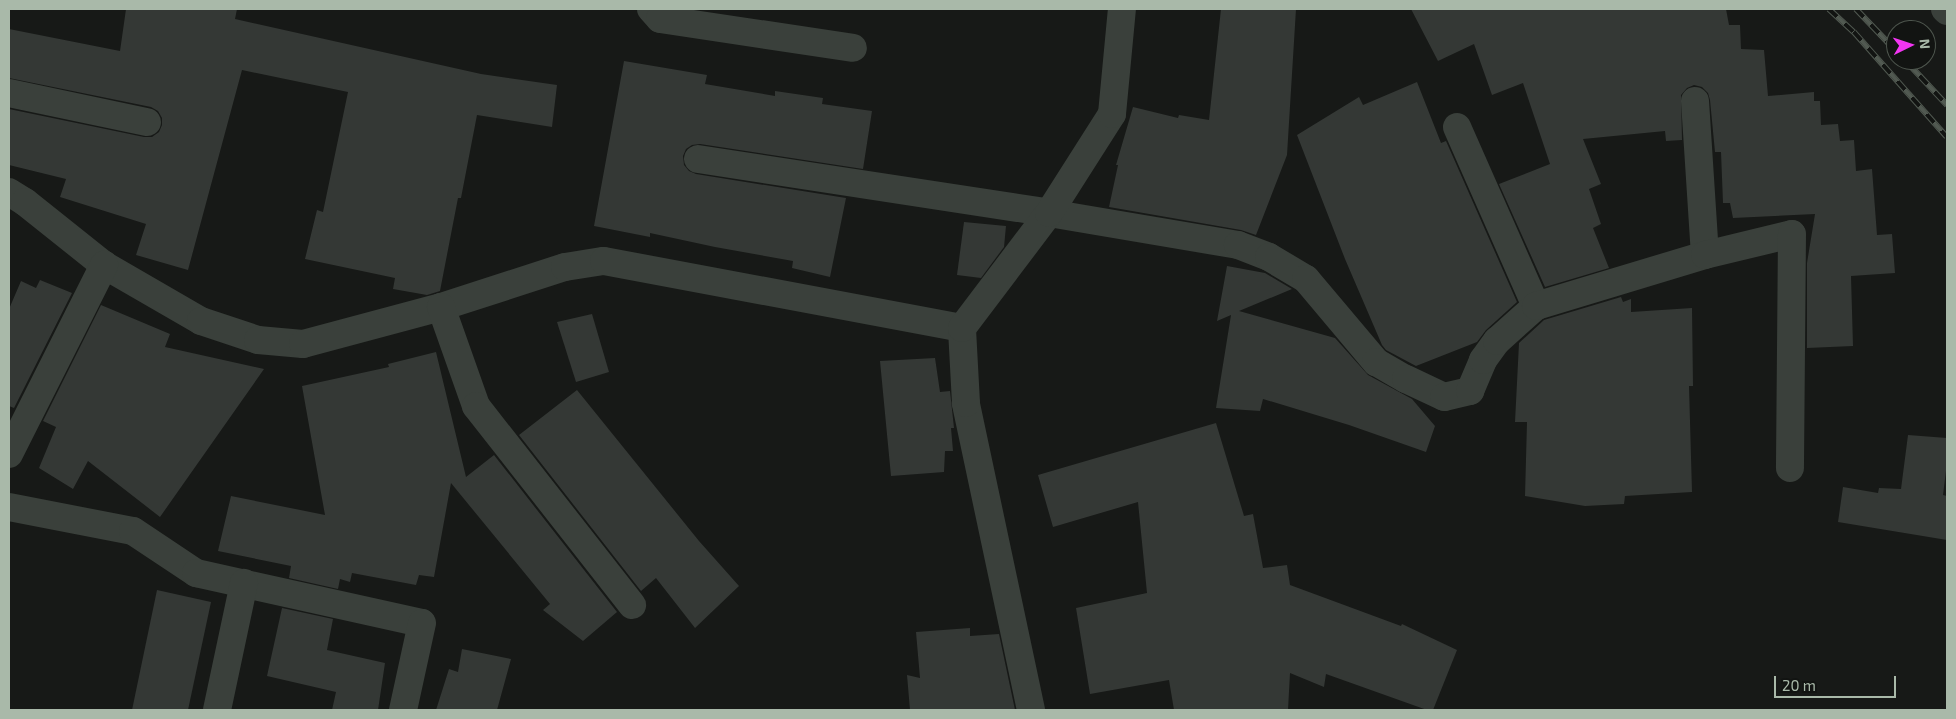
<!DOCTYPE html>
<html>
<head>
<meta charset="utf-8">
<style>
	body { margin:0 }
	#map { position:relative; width:1956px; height:719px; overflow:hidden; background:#171917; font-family:"Exo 2",sans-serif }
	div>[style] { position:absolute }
	.building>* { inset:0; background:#343835 }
	.minor>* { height:28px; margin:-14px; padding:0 14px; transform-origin:14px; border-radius:14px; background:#3a403b }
	.rail>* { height:5.5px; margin-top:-2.75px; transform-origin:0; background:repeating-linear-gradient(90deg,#121412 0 11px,#515951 0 22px); box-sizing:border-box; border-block:1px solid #515951 }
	span { translate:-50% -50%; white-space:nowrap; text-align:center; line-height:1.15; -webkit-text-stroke:4px #121412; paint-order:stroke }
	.frame { position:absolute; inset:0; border:10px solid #a9b9a9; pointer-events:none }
	.north { position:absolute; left:1886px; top:20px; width:50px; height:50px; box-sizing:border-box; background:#121412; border:1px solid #4e564e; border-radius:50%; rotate:86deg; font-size:14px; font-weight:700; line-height:20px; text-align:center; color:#a9b9a9 }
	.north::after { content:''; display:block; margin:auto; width:18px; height:22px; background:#f235f2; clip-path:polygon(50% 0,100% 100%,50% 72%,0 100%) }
	.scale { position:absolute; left:1774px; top:676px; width:122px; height:22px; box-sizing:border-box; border:2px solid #a9b9a9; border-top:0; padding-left:6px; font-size:15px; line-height:18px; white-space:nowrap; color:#a9b9a9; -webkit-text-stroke:4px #121412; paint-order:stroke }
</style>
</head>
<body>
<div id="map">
	<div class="building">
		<i style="clip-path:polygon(126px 9px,237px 9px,235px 19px,481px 74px,557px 85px,552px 127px,477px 115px,461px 198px,458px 198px,440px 291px,427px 295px,393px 289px,395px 278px,305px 259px,317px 210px,323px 212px,348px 92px,242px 70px,188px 270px,136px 255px,146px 224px,60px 197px,66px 179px,9px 165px,9px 109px,144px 137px,152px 137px,159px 132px,162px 125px,162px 118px,158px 111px,151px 107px,9px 78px,9px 29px,120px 51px)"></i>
		<i style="clip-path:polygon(1221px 9px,1296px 9px,1287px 155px,1256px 235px,1241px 230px,1109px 207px,1118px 165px,1116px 165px,1133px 107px,1178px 118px,1179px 115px,1209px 120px)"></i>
		<i style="clip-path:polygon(1411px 9px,1726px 9px,1729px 25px,1740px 25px,1741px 49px,1764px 50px,1768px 96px,1814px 92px,1814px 101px,1820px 101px,1821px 125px,1838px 124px,1840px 141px,1854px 140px,1856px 171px,1872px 169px,1877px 235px,1892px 234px,1895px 273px,1851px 276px,1853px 346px,1807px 348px,1807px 263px,1815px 214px,1733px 218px,1730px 203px,1723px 203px,1721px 152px,1715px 152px,1710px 100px,1708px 93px,1702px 87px,1694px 85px,1687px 88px,1681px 95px,1682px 140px,1666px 141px,1665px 131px,1583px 139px,1601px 184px,1589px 189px,1601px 224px,1593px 228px,1609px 268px,1545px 287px,1499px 184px,1550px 164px,1523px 83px,1492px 95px,1474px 44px,1438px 61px)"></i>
		<i style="clip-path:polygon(624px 61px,707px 75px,705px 84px,775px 96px,775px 91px,823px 98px,822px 104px,872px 111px,863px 169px,700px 144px,692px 145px,686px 149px,683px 156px,684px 165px,689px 171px,696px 174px,846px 198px,830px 277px,792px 268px,793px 261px,715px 247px,650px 233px,650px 237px,594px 226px)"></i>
		<i style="clip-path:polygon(1417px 82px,1441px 143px,1446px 141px,1517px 302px,1486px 330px,1477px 342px,1416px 366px,1386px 350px,1382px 345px,1345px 259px,1297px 135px,1359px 97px,1363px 105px)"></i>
		<i style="clip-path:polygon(964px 222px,1006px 226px,1004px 247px,981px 278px,957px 275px)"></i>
		<i style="clip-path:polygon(1227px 266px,1265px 273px,1292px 289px,1239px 311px,1335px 338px,1368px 375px,1412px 399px,1435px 426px,1426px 452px,1349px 425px,1263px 399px,1260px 411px,1216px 408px,1231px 315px,1217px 321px)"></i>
		<i style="clip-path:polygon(40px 280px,72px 293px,14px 408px,9px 406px,9px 309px,21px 281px,36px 288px)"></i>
		<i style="clip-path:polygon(1621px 297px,1623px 302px,1631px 299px,1631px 312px,1692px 308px,1693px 386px,1689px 386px,1692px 492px,1625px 496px,1624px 504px,1585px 506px,1525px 496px,1527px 422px,1515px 422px,1519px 343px,1544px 320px)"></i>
		<i style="clip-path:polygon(101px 305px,170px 334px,165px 347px,264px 369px,160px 517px,88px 461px,73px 489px,39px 468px,56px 427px,43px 421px)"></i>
		<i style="clip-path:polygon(592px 314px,609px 372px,576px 382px,557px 322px)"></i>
		<i style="clip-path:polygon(436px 352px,466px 477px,494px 455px,617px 612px,583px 641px,543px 610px,550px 604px,451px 483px,434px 577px,419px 575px,416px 585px,352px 573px,350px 582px,340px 579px,338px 589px,289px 578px,291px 566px,218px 551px,231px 496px,325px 515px,302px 386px,389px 367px,388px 364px)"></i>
		<i style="clip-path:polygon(935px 358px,940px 392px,950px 391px,954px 428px,951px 428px,953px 451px,945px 451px,944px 472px,891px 476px,880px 361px)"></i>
		<i style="clip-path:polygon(577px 390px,699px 541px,739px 586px,695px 628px,656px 578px,641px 591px,519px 435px)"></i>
		<i style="clip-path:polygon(1216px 423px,1244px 516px,1253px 514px,1263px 568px,1287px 565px,1290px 585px,1401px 626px,1402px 624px,1457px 650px,1433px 710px,1427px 710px,1326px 674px,1324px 687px,1290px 673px,1288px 710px,1174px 710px,1169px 680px,1090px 694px,1076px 608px,1147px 593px,1138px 502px,1053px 527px,1038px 475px)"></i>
		<i style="clip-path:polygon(1908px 435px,1947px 438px,1947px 463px,1943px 495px,1947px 496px,1947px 540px,1838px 522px,1843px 487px,1878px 493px,1879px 488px,1901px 489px)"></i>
		<i style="clip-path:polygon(157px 590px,211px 602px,188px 710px,132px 710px)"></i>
		<i style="clip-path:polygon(282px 608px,333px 619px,327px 650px,385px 663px,378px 710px,332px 710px,336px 692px,267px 676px)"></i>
		<i style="clip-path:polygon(970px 628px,970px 636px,999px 634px,1015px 710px,910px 710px,907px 675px,920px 678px,916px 632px)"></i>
		<i style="clip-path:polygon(462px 649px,511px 659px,497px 710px,436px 710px,449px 669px,458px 672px)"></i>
	</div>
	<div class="minor">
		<i style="left:651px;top:9px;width:13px;rotate:48deg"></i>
		<i style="left:660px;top:19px;width:195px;rotate:8.5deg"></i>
		<i style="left:1945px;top:9px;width:3px;rotate:45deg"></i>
		<i style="left:9px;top:93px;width:141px;rotate:11.9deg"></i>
		<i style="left:1695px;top:101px;width:154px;rotate:86.3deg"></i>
		<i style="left:1457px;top:127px;width:196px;rotate:66.2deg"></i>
		<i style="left:698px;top:159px;width:355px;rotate:8.7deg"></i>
		<i style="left:1049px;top:213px;width:192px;rotate:9.6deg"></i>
		<i style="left:1238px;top:245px;width:33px;rotate:21deg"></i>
		<i style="left:1269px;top:257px;width:43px;rotate:30.7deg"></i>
		<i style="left:1306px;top:279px;width:109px;rotate:49.9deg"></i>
		<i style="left:1376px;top:362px;width:34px;rotate:30deg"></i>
		<i style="left:1406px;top:379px;width:42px;rotate:25.3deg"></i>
		<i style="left:1444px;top:397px;width:27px;rotate:-13deg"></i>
		<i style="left:1470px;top:391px;width:34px;rotate:-67deg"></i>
		<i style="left:1483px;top:360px;width:24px;rotate:-54deg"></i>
		<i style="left:1497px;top:341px;width:52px;rotate:-41.9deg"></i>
		<i style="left:1536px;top:306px;width:177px;rotate:-16.8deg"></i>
		<i style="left:1705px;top:255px;width:89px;rotate:-13.6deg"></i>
		<i style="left:1792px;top:234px;width:234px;rotate:90.5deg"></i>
		<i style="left:9px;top:192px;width:19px;rotate:32deg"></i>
		<i style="left:25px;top:202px;width:101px;rotate:38.6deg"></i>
		<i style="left:104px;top:265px;width:112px;rotate:30deg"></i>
		<i style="left:201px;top:321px;width:60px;rotate:18.4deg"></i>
		<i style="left:258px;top:340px;width:45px;rotate:5.1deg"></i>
		<i style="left:303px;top:344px;width:143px;rotate:-15deg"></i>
		<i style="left:441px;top:307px;width:130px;rotate:-17.9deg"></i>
		<i style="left:565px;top:267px;width:39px;rotate:-9deg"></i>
		<i style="left:604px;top:261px;width:364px;rotate:10.6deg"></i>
		<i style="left:441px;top:307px;width:105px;rotate:70.5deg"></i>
		<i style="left:476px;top:406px;width:253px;rotate:51.9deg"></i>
		<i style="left:9px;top:454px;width:212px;rotate:-63.3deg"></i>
		<i style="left:9px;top:507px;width:126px;rotate:11deg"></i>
		<i style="left:133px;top:531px;width:76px;rotate:33.7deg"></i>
		<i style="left:196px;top:573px;width:231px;rotate:12.5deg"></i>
		<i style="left:422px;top:623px;width:89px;rotate:102.3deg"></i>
		<i style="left:217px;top:710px;width:130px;rotate:-78deg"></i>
		<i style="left:1031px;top:710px;width:314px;rotate:-102deg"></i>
		<i style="left:966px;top:403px;width:75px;rotate:-93.1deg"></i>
		<i style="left:962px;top:328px;width:144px;rotate:-52.9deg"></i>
		<i style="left:1049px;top:213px;width:117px;rotate:-57.5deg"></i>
		<i style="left:1112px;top:114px;width:105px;rotate:-84.6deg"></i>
	</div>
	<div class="rail">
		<i style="left:1829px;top:9px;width:34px;rotate:43deg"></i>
		<i style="left:1854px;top:32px;width:140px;rotate:48.5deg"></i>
		<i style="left:1856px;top:9px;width:58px;rotate:46.4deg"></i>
		<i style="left:1905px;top:60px;width:62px;rotate:47deg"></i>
	</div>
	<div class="frame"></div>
	<div class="north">N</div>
	<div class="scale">20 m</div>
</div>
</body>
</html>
